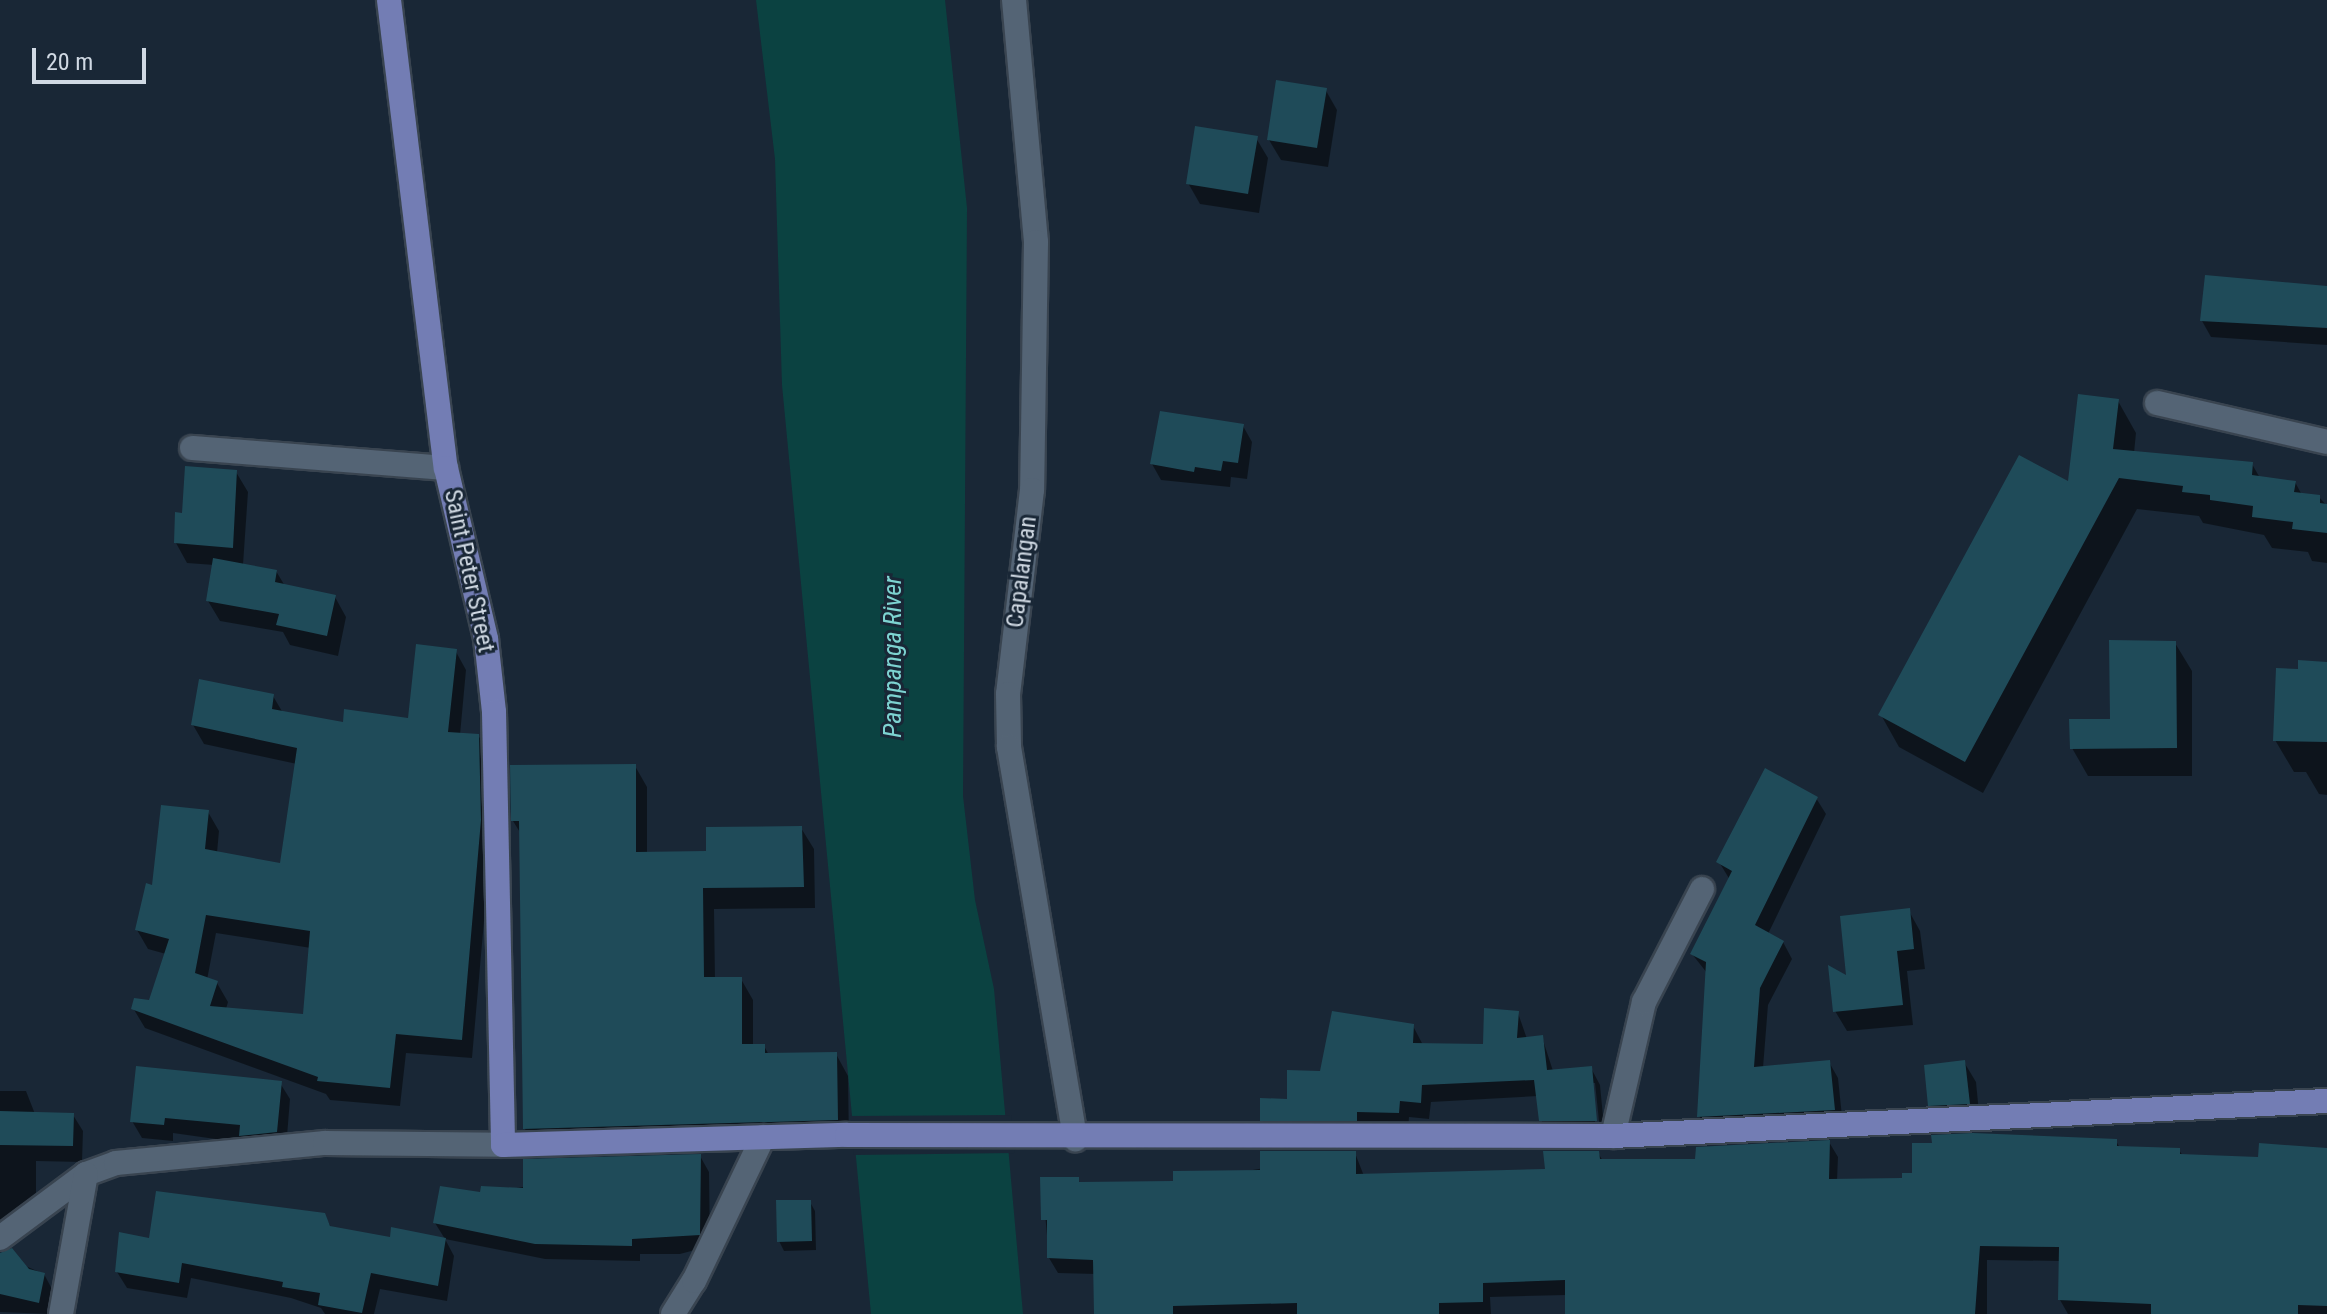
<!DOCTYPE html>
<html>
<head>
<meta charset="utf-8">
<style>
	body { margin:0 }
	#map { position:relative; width:2327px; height:1314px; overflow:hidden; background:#192736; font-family:"Roboto Condensed",sans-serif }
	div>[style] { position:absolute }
	.water>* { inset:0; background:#0b4241 }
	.pier>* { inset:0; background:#192736 }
	.shadow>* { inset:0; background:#0007 }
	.building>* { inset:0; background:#1f4b59 }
	.roads { filter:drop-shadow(2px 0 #394450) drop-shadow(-2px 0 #394450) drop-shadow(0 2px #394450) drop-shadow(0 -2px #394450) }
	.minor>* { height:24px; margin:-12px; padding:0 12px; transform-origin:12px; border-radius:12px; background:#546475 }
	.major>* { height:24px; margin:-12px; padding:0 12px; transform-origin:12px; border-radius:12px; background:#737db4 }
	span { translate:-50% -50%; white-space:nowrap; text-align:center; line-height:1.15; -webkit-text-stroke:6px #192736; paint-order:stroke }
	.street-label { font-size:24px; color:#d0d9e3 }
	.water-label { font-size:26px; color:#7dd3d1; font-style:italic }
	.scale { position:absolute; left:32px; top:48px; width:114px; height:36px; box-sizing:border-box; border:4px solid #d0d9e3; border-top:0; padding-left:10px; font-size:24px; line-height:28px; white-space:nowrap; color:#d0d9e3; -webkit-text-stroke:6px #192736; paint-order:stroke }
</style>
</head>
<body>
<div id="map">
	<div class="water">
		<i style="clip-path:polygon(756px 0,945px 0,967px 208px,963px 796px,975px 900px,994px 989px,1023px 1314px,871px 1314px,782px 385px,775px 159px)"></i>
	</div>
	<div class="pier">
		<i style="clip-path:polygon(1011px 1115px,1015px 1153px,854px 1155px,849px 1116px)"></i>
	</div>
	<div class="shadow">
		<i style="clip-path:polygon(1325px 89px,1337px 110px,1328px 167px,1281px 160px,1269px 140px)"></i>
		<i style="clip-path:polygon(1256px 138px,1268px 158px,1259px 213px,1200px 204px,1188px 183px)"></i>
		<i style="clip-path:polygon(2327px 289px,2327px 345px,2211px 337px,2202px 321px)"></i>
		<i style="clip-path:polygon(2118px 401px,2136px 433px,2134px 453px,2252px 464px,2260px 478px,2295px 482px,2302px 495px,2319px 497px,2327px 506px,2327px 563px,2312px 561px,2308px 552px,2272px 548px,2264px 535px,2203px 523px,2199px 516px,2137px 509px,1983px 793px,1899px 747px,1881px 715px,2070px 484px)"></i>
		<i style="clip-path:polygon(1243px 426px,1252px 442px,1247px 479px,1231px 477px,1230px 487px,1161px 480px,1152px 464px)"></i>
		<i style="clip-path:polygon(236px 472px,248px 492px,243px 565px,276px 571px,285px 586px,335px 597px,346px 617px,338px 656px,290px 645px,283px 632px,220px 621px,208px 601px,214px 565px,187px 563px,176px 543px,184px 515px)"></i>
		<i style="clip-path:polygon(2175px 643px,2192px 671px,2192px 776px,2088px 776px,2072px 748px,2112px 721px)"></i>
		<i style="clip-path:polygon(evenodd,455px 650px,466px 670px,460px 735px,478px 735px,489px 755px,491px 841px,472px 1058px,406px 1053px,400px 1106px,330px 1100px,326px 1094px,145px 1028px,133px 1008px,150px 1002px,166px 954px,148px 949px,137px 930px,153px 887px,208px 812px,219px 831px,217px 853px,281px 865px,297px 764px,204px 744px,193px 725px,273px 696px,283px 713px,345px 724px,409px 720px,455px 650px,216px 933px,311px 948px,305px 1017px,226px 1009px,228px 1002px,217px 983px,207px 980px,216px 933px)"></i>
		<i style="clip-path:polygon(2327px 664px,2327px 795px,2319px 794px,2306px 772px,2294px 772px,2275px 740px,2300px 671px)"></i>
		<i style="clip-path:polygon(635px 766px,647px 787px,647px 854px,708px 853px,801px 828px,814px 849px,815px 908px,714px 909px,715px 979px,741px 979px,753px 1000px,753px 1046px,764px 1046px,769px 1055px,836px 1054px,848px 1076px,849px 1141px,537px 1150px,525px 1129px,521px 834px,513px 821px)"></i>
		<i style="clip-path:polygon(1816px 798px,1826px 814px,1768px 934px,1783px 942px,1792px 959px,1768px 1005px,1763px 1068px,1829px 1062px,1838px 1078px,1843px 1126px,1709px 1132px,1699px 1116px,1707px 973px,1692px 954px,1730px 880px,1719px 862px)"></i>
		<i style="clip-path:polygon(1909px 911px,1920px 931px,1925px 969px,1907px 971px,1913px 1025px,1847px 1031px,1835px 1011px,1849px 978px)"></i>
		<i style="clip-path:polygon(evenodd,1518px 1013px,1527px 1039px,1542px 1037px,1553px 1071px,1591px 1068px,1600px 1085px,1605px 1137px,1551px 1137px,1541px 1120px,1538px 1096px,1431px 1102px,1429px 1119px,1409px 1117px,1408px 1130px,1272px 1137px,1262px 1120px,1321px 1073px,1413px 1026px,1423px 1045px,1484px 1046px,1518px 1013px,1591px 1083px,1595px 1083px,1600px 1131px,1596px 1131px,1591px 1083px)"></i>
		<i style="clip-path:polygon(1964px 1062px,1976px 1082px,1980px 1123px,1942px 1125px,1930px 1105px)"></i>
		<i style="clip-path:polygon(280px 1083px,290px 1099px,286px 1149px,173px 1133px,173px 1141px,142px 1138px,132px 1121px)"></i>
		<i style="clip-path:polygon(0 1091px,26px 1091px,35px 1114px,73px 1115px,83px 1131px,82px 1162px,36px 1161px,36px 1201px,0 1226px)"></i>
		<i style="clip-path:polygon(2116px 1141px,2120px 1148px,2179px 1150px,2183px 1156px,2260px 1159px,2327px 1150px,2327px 1314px,2068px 1314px,2060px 1300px,2061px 1261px,1987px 1260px,1987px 1314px,1568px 1314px,1567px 1295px,1490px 1297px,1491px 1314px,1096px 1314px,1095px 1274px,1058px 1273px,1049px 1258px,1042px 1179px,1077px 1179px,1081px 1184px,1175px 1183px,1355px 1153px,1364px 1176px,1547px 1171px,1598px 1153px,1603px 1161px,1697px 1161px,1829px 1142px,1838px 1157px,1837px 1181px,1904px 1180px)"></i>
		<i style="clip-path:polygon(700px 1156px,709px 1172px,710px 1246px,680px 1254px,640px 1254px,640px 1261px,545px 1259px,445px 1239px,435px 1223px,482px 1194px)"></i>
		<i style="clip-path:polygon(810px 1202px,815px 1211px,816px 1250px,784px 1251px,779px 1241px)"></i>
		<i style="clip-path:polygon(324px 1215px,332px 1229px,391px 1239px,445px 1239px,454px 1256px,447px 1301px,380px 1289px,374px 1314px,325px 1314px,321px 1308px,291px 1298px,191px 1278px,187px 1298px,127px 1288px,117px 1272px,151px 1241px)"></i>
		<i style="clip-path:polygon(0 1255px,44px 1274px,53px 1291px,49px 1314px,0 1312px)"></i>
	</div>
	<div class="building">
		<i style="clip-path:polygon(1276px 80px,1327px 88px,1317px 148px,1267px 140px)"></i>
		<i style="clip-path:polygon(1195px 126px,1258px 136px,1248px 194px,1186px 184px)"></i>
		<i style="clip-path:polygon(2205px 275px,2327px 286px,2327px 328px,2200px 321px)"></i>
		<i style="clip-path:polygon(2078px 394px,2119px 399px,2113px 449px,2253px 462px,2252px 475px,2296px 481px,2294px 492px,2320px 495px,2320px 503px,2327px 504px,2327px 533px,2292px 529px,2293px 522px,2252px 517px,2253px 506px,2210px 500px,2210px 495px,2182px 492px,2183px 486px,2119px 478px,1965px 762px,1878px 715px,2019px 455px,2068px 481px)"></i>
		<i style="clip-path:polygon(1160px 411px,1244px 424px,1238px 463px,1223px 461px,1221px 471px,1195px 467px,1194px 472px,1150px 464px)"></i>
		<i style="clip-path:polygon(185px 466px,237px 470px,233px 548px,174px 543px,175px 512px,182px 513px)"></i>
		<i style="clip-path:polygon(213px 558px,277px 570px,275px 582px,336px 595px,327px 636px,276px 625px,279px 614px,206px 601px)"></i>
		<i style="clip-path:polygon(2109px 640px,2176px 641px,2177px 748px,2070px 749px,2069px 719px,2110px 719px)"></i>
		<i style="clip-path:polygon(evenodd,416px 644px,457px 649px,448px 732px,479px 734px,481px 820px,462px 1040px,396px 1034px,390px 1088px,317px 1081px,318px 1077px,131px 1009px,134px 998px,149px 1000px,169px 939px,135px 930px,146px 883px,152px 885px,161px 805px,209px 810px,205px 849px,280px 863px,297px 748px,191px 725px,199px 679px,274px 694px,272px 709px,343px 722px,344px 709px,408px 718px,416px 644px,206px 915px,310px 931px,303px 1014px,210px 1006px,218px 981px,195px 973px,206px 915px)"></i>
		<i style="clip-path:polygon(2298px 660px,2327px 662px,2327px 742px,2273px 741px,2276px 668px,2298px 669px)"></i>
		<i style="clip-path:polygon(636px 764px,636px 852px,706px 851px,706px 827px,802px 826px,804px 887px,703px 888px,704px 977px,742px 977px,742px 1044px,765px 1044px,765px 1053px,837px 1052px,838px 1120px,523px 1129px,519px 821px,511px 821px,510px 765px)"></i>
		<i style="clip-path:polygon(1765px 768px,1818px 797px,1755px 925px,1784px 941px,1760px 988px,1754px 1067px,1830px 1060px,1835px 1110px,1697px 1117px,1706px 962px,1690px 954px,1732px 871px,1716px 862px)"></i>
		<i style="clip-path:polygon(1910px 908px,1914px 949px,1897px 951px,1903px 1005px,1833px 1012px,1828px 965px,1846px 975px,1840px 916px)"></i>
		<i style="clip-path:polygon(1484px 1008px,1519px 1011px,1517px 1038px,1543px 1035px,1547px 1070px,1592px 1066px,1597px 1121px,1539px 1121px,1534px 1080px,1422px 1085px,1421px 1103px,1400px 1101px,1399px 1113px,1357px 1112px,1357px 1121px,1260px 1121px,1260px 1098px,1287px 1099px,1287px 1070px,1320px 1071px,1332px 1011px,1414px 1024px,1413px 1043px,1483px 1044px)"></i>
		<i style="clip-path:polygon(1965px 1060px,1970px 1104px,1928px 1106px,1924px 1065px)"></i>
		<i style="clip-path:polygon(136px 1066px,282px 1081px,277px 1132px,239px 1136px,240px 1125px,165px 1118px,164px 1125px,130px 1122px)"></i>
		<i style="clip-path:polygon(0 1111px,74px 1113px,73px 1146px,0 1145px)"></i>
		<i style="clip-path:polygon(1973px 1133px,2117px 1139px,2117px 1146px,2180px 1148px,2180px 1154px,2258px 1157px,2259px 1143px,2327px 1148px,2327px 1306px,2298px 1305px,2298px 1314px,2151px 1314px,2151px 1304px,2058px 1300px,2059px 1247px,1980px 1246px,1975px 1314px,1565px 1314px,1565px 1280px,1483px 1283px,1483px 1302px,1439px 1303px,1439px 1314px,1297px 1314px,1297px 1303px,1173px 1306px,1173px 1314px,1094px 1314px,1093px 1260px,1047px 1258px,1047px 1220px,1041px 1220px,1040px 1177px,1079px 1177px,1079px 1182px,1173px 1181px,1173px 1171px,1260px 1170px,1260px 1151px,1356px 1151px,1356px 1174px,1545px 1169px,1543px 1151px,1599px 1151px,1600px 1159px,1695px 1159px,1696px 1147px,1830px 1140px,1829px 1179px,1902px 1178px,1902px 1173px,1912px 1173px,1912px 1143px,1932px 1143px,1931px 1135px)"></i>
		<i style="clip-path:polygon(701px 1154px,700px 1235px,632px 1239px,632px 1246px,535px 1244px,433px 1223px,440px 1186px,480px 1192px,481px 1186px,523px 1188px,523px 1159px)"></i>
		<i style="clip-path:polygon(156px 1191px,325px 1213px,330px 1226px,390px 1237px,391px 1227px,446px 1238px,438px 1286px,371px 1273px,362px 1313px,318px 1305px,320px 1293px,282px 1287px,283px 1282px,182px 1263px,179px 1283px,115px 1272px,119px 1232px,149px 1238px)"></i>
		<i style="clip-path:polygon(776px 1200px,811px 1200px,812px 1241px,777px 1242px)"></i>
		<i style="clip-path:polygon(12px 1248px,29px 1269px,45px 1273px,39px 1303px,0 1294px,0 1253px)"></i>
	</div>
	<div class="roads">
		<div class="minor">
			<i style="left:1014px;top:0;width:243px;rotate:84.8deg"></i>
			<i style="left:1036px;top:242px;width:248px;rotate:90.9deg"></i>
			<i style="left:1032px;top:490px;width:205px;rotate:96.7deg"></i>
			<i style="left:1008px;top:694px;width:53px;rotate:88.9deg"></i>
			<i style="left:1009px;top:747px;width:398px;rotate:80.4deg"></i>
			<i style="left:2157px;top:403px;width:174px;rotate:12.9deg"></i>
			<i style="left:192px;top:448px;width:255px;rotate:4.5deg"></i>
			<i style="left:1613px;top:1136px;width:138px;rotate:-77deg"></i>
			<i style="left:1644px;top:1002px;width:127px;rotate:-62.8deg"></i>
			<i style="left:0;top:1238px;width:107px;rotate:-36.7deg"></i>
			<i style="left:86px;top:1174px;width:32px;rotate:-20deg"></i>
			<i style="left:116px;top:1163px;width:210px;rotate:-5.5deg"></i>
			<i style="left:325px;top:1143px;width:178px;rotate:0.6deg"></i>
			<i style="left:61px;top:1314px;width:142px;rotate:-79.9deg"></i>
			<i style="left:673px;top:1314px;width:39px;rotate:-58deg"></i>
			<i style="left:694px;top:1281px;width:160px;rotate:-64.4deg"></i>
		</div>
		<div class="major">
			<i style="left:389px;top:0;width:471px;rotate:83.1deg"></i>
			<i style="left:446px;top:468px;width:176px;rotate:76.8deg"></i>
			<i style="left:486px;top:639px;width:73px;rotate:83.7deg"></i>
			<i style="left:494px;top:712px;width:433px;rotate:88.8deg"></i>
			<i style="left:503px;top:1145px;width:344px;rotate:-1.7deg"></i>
			<i style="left:847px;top:1135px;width:766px;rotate:0.07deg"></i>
			<i style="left:1613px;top:1136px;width:715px;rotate:-2.81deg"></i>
		</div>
	</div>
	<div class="street-label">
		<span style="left:469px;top:571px;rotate:78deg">Saint Peter Street</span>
		<span style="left:1022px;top:572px;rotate:-83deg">Capalangan</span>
	</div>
	<div class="water-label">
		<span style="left:893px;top:657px;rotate:-90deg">Pampanga River</span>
	</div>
	<div class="scale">20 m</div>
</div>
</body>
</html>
